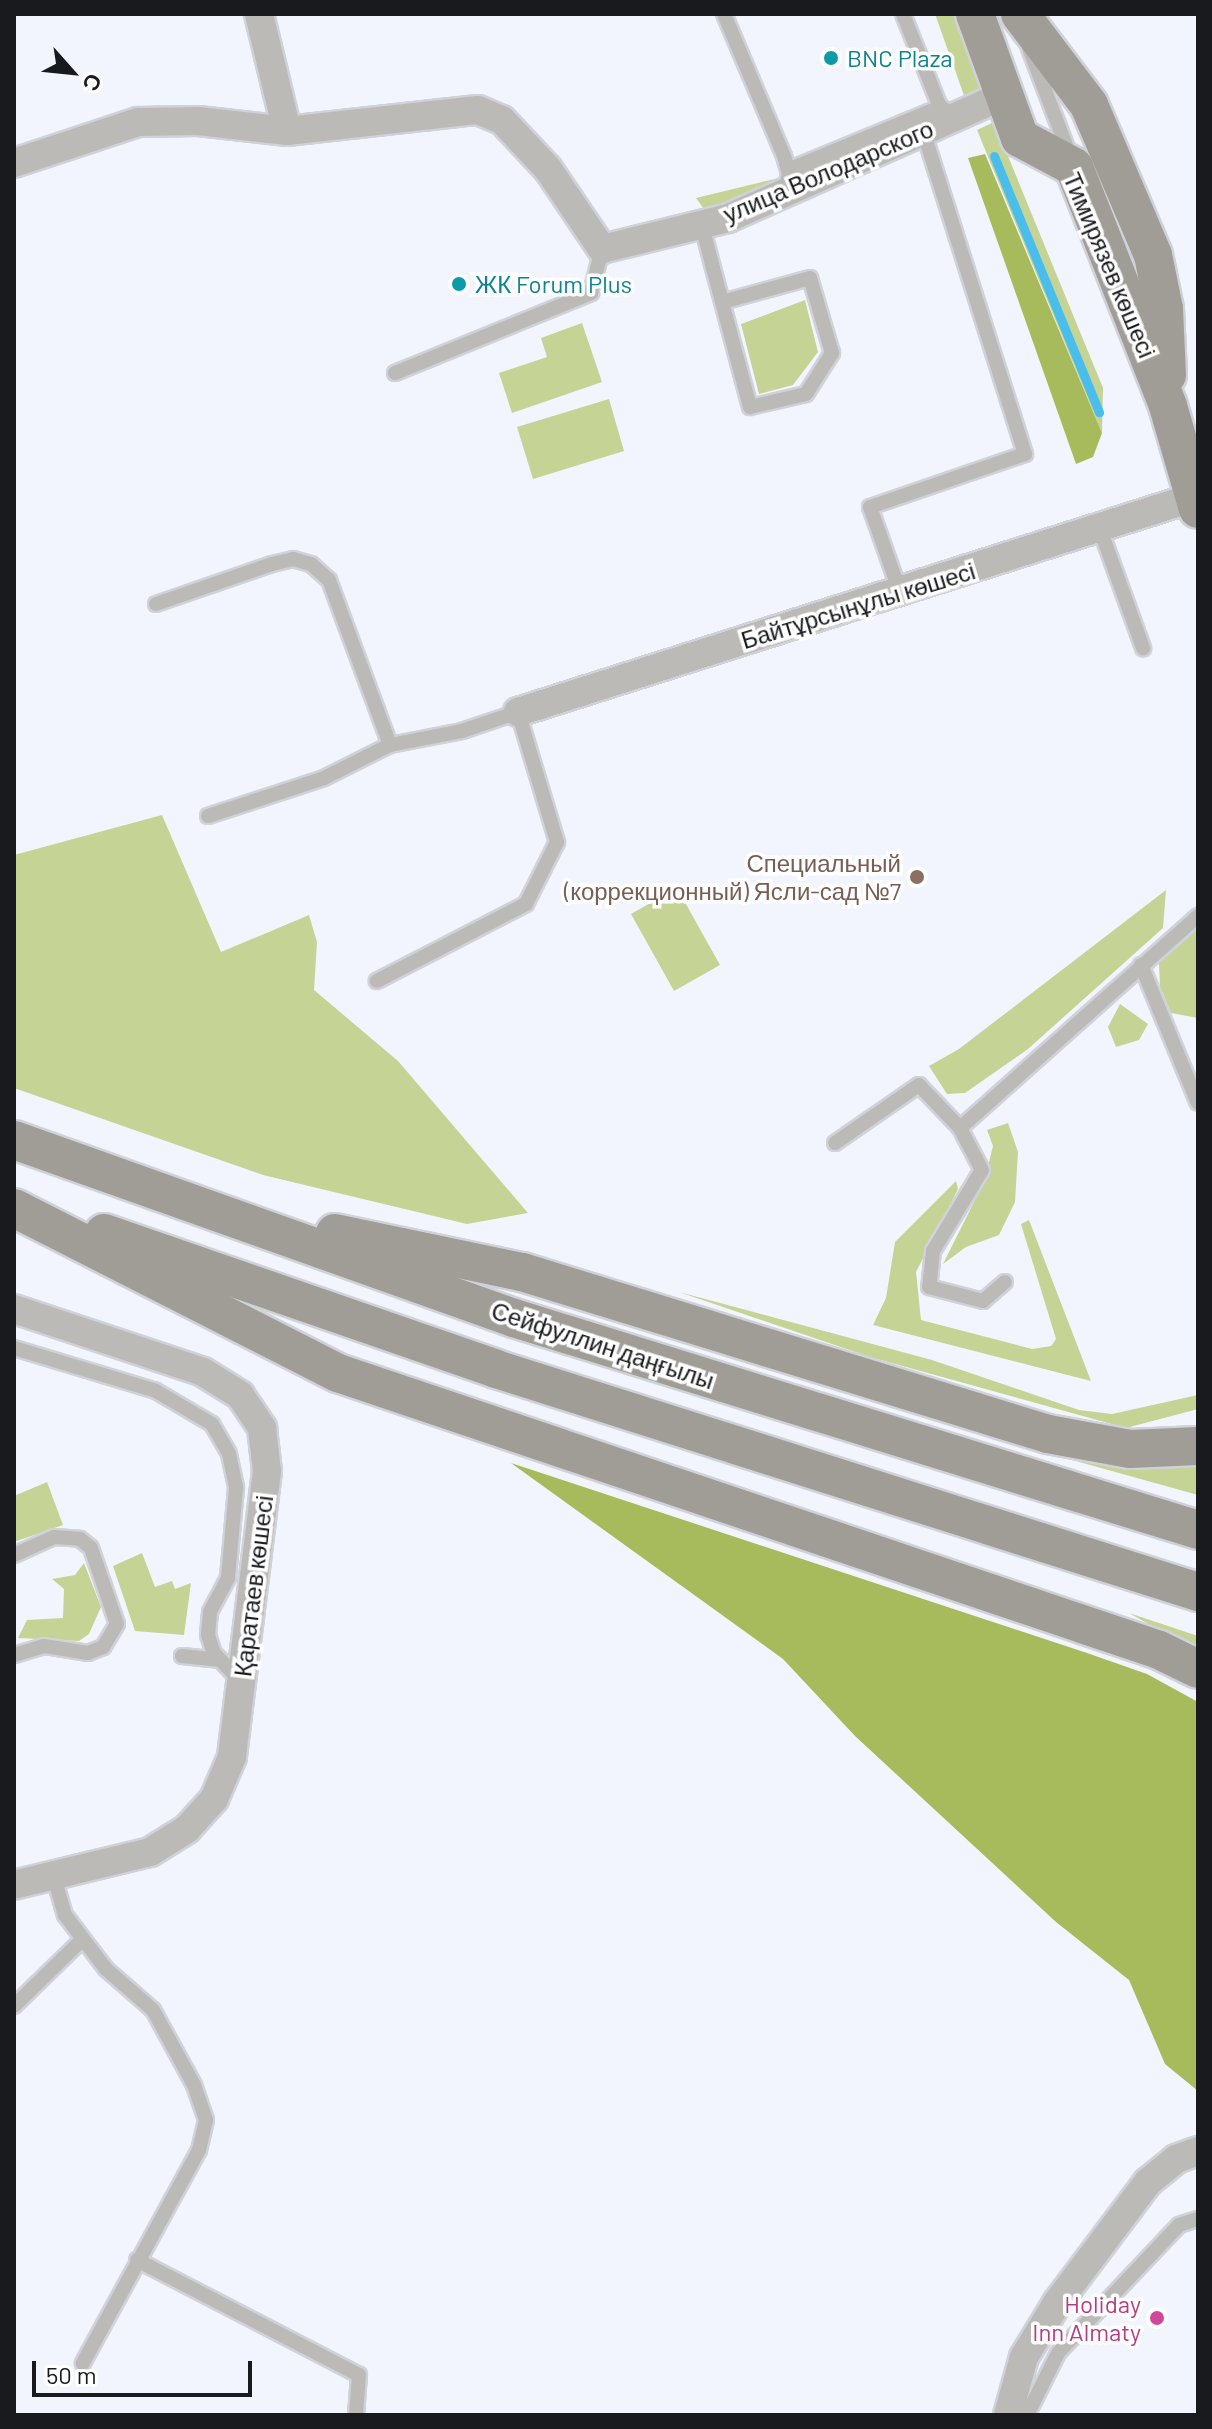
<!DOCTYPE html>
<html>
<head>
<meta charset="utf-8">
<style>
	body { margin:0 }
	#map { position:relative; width:1212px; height:2429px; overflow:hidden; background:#f3f5fe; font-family:Barlow,sans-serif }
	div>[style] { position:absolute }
	.green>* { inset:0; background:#c5d394 }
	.forest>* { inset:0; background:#a8bb5c }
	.stream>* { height:9px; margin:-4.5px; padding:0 4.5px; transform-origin:4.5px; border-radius:4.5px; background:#49bdec }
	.roads { filter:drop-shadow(2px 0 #d0d2da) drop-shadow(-2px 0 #d0d2da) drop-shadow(0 2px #d0d2da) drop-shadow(0 -2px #d0d2da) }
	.lane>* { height:14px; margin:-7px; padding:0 7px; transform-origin:7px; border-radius:7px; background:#bcbab6 }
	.street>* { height:28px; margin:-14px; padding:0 14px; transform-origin:14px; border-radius:14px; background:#bcbab6 }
	.secondary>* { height:38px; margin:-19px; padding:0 19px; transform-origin:19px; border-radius:19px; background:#a09d97 }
	.dots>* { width:22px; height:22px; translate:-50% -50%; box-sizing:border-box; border:4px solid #fff; border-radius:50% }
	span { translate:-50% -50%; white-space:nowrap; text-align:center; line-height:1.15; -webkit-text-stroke:7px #fff; paint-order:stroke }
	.culture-label { font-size:24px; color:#0d838f }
	.left { translate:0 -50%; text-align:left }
	.street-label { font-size:24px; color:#191a1d }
	.education-label { font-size:24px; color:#785e54 }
	.right { translate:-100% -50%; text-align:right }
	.hotel-label { font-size:24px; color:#b23c85 }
	.frame { position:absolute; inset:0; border:16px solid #191a1d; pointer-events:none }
	.north { position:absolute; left:32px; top:32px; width:80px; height:80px; -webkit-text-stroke:6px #fff; paint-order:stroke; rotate:117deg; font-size:22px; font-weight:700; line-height:32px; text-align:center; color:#191a1d }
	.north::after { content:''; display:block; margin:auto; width:28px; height:36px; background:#191a1d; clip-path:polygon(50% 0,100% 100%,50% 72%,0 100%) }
	.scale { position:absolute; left:32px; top:2361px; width:220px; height:36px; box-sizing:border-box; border:4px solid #191a1d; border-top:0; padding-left:10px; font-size:24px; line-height:28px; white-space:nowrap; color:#191a1d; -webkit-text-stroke:6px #fff; paint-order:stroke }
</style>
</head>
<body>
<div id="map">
	<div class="green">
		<i style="clip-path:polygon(935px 14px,956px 14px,984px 94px,966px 101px)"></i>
		<i style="clip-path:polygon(994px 122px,1103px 388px,1102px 433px,977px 130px)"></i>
		<i style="clip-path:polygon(783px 177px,780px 190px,709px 216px,696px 198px)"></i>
		<i style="clip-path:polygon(805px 300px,818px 352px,793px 385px,759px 394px,741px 324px)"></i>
		<i style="clip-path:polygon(582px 323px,602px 382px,512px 413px,499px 373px,547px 357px,541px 338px)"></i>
		<i style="clip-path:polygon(609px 399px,624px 451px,533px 479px,517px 427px)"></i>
		<i style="clip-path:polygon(162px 815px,221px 952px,309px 915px,317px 942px,314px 990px,398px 1061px,528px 1213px,467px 1224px,263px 1175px,14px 1088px,14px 855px)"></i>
		<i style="clip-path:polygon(677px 888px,720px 965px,674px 991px,631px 914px)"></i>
		<i style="clip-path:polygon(1166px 890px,1163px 928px,1028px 1049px,965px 1093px,947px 1094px,929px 1066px,959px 1049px)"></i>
		<i style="clip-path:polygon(1198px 928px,1198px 1018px,1171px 1013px,1160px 987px,1159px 963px)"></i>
		<i style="clip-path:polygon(1120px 1004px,1148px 1024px,1139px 1040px,1116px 1047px,1108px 1027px)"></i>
		<i style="clip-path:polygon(1008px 1123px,1018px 1152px,1015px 1202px,999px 1235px,966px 1247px,943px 1264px,984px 1182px,993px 1146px,987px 1130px)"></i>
		<i style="clip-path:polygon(956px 1181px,958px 1189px,916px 1272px,921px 1320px,1032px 1349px,1051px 1346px,1056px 1339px,1021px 1224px,1029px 1220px,1091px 1381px,873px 1325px,886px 1298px,895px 1242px)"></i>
		<i style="clip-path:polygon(679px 1292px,932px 1360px,1079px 1410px,1112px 1414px,1198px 1395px,1198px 1409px,1126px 1428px,870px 1357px)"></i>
		<i style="clip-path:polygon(1065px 1458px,1132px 1465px,1198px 1463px,1198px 1495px)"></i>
		<i style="clip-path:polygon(47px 1482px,63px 1525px,14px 1542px,14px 1496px)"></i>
		<i style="clip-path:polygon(142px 1553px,155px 1587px,172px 1581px,175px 1589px,191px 1583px,184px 1635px,135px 1631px,113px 1566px)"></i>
		<i style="clip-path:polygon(84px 1563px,101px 1607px,89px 1634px,79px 1641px,18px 1638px,27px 1620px,63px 1618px,64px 1589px,52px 1579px,75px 1575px)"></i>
		<i style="clip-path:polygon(1129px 1613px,1198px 1636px,1198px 1652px)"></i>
	</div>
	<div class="forest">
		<i style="clip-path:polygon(985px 154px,1102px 433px,1093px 457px,1076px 464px,968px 158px)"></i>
		<i style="clip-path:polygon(511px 1463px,1087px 1653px,1147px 1674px,1198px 1702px,1198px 2091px,1165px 2064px,1129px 1980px,1056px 1922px,855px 1736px,783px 1659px)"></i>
	</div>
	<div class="stream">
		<i style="left:994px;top:156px;width:277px;rotate:67.7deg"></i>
	</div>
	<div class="roads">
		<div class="lane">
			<i style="left:724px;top:14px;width:154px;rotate:67.1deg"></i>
			<i style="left:784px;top:156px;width:19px;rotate:74deg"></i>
			<i style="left:789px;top:174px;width:18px;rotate:103deg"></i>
			<i style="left:903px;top:14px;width:100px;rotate:68.3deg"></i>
			<i style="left:1029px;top:48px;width:116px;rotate:69.2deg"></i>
			<i style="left:788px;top:170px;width:165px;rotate:-22.5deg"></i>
			<i style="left:940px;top:107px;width:19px;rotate:28deg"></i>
			<i style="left:701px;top:222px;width:48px;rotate:75.4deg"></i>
			<i style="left:713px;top:268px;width:144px;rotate:75.1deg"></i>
			<i style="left:750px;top:407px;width:57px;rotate:-13.1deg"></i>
			<i style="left:806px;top:394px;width:49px;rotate:-57.6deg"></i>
			<i style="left:832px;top:353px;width:78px;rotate:-106.3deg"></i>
			<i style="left:810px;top:278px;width:91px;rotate:164.7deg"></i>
			<i style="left:395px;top:373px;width:212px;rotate:-22.2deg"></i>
			<i style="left:591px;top:293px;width:45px;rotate:-76deg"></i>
			<i style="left:1100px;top:529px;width:127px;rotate:70.1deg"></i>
			<i style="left:900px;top:592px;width:90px;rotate:-109.4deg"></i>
			<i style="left:870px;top:507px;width:164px;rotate:-18.9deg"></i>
			<i style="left:1025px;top:454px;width:339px;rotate:-107.5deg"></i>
			<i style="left:156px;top:604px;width:123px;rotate:-19deg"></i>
			<i style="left:272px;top:564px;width:22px;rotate:-13deg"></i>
			<i style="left:293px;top:559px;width:19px;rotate:16deg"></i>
			<i style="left:311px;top:564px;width:24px;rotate:42deg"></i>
			<i style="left:329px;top:580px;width:176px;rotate:69.7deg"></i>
			<i style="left:208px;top:816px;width:122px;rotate:-18.1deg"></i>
			<i style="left:324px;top:778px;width:74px;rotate:-26.6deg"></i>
			<i style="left:390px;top:745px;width:73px;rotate:-11deg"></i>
			<i style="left:462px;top:731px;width:59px;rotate:-18.7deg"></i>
			<i style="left:518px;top:712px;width:136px;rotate:73.3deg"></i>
			<i style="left:557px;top:842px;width:69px;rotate:116.6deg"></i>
			<i style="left:526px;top:904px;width:168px;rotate:152.7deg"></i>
			<i style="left:1141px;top:965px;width:149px;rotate:67.6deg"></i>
			<i style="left:960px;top:1128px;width:47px;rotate:62.4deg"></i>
			<i style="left:982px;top:1170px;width:95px;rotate:121.2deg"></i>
			<i style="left:933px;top:1251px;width:36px;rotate:96deg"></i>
			<i style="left:929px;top:1287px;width:56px;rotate:14.5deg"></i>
			<i style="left:983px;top:1301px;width:29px;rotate:-41deg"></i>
			<i style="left:835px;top:1143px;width:102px;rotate:-34.6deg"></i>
			<i style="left:919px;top:1085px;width:59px;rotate:46.4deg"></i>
			<i style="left:960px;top:1128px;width:319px;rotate:-41.7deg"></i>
			<i style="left:14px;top:1348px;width:148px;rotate:16.8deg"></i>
			<i style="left:156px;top:1391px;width:65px;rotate:30.5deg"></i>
			<i style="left:212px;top:1424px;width:34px;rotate:60deg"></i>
			<i style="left:229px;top:1454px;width:35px;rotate:78deg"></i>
			<i style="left:236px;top:1488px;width:90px;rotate:95.1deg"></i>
			<i style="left:228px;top:1578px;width:38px;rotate:118deg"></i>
			<i style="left:210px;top:1612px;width:23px;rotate:95deg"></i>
			<i style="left:208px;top:1635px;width:19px;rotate:72deg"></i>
			<i style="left:214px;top:1653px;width:40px;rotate:47deg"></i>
			<i style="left:14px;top:1555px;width:44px;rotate:-24.2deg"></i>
			<i style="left:54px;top:1537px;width:26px;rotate:4deg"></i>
			<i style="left:80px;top:1539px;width:14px;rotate:39deg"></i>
			<i style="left:91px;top:1548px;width:80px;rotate:71.1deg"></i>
			<i style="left:117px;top:1624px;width:27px;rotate:121deg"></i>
			<i style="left:103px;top:1647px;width:16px;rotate:158deg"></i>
			<i style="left:88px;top:1653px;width:45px;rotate:-171deg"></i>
			<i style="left:44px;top:1646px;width:31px;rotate:163deg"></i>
			<i style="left:182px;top:1656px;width:39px;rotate:6deg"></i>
			<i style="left:54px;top:1877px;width:40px;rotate:74deg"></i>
			<i style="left:65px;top:1915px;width:68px;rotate:52.8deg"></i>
			<i style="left:106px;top:1969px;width:62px;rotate:41.1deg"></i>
			<i style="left:153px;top:2010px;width:85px;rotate:61.3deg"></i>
			<i style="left:194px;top:2085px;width:37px;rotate:71deg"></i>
			<i style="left:206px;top:2120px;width:31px;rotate:103deg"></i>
			<i style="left:199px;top:2150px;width:243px;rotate:118.6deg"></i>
			<i style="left:14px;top:2006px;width:96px;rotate:-44.2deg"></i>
			<i style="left:137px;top:2260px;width:250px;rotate:27.4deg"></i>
			<i style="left:359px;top:2375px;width:40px;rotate:94.3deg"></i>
			<i style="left:1027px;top:2415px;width:69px;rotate:-63.4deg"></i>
			<i style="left:1058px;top:2353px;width:176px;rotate:-46.6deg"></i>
			<i style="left:1179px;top:2225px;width:20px;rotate:-18deg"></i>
		</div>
		<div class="street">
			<i style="left:259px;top:14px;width:120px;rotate:76.5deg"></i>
			<i style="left:14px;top:163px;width:131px;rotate:-18.3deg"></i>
			<i style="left:138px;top:122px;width:60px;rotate:-1deg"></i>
			<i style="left:198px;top:121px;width:90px;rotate:6.4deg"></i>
			<i style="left:287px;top:131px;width:192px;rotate:-6.3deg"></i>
			<i style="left:478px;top:110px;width:26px;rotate:23deg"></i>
			<i style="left:502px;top:120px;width:67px;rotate:46.8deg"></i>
			<i style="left:548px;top:169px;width:97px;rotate:56deg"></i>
			<i style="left:602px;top:249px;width:130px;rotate:-13.8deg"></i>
			<i style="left:728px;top:218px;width:302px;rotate:-24deg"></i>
			<i style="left:518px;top:712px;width:710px;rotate:-17.62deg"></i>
			<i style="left:14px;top:1309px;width:199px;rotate:18.4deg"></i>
			<i style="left:203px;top:1372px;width:44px;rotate:31.9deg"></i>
			<i style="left:240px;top:1395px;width:40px;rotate:56deg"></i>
			<i style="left:262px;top:1428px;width:43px;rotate:83.4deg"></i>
			<i style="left:267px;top:1471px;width:288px;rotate:97deg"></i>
			<i style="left:232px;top:1757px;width:46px;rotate:113.2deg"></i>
			<i style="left:214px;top:1799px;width:40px;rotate:132deg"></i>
			<i style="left:187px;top:1829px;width:44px;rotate:148.1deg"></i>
			<i style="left:150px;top:1852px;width:140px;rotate:166.4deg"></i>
			<i style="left:1008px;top:2415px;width:60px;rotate:-74.6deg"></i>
			<i style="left:1024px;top:2357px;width:63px;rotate:-58.6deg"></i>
			<i style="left:1057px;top:2303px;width:151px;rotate:-53.1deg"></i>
			<i style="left:1148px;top:2182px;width:36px;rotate:-39deg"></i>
			<i style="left:1176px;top:2159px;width:23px;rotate:-20deg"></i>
		</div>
		<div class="secondary">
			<i style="left:975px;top:14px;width:132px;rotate:70.1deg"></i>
			<i style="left:1020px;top:138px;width:61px;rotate:28.2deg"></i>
			<i style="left:1074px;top:167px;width:257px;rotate:68.5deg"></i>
			<i style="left:1168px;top:406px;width:107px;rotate:73.8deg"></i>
			<i style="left:1020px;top:14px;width:114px;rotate:52.8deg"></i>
			<i style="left:1089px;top:105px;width:163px;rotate:66.9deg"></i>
			<i style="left:1153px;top:255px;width:55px;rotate:78.5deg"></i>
			<i style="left:1164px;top:309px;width:66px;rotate:87.4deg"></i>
			<i style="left:14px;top:1140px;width:531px;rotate:19.6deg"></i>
			<i style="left:514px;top:1318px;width:716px;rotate:17.22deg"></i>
			<i style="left:14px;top:1208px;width:364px;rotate:27deg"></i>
			<i style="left:338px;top:1373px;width:866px;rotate:18.64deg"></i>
			<i style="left:1159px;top:1650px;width:43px;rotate:26deg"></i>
			<i style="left:104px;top:1233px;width:415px;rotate:19.1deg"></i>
			<i style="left:496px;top:1369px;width:737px;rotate:17.62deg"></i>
			<i style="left:335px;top:1233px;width:191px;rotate:11.8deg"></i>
			<i style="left:522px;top:1272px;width:550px;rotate:17.12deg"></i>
			<i style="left:1048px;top:1434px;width:83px;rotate:10.4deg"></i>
			<i style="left:1130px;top:1449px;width:68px;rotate:-2.5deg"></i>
		</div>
	</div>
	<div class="dots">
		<i style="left:831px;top:58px;background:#0f9aa8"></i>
		<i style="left:459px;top:284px;background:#0f9aa8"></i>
		<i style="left:917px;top:877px;background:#8d6e63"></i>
		<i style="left:1157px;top:2318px;background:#d1479c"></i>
	</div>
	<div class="culture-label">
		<span class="left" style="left:847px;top:58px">BNC Plaza</span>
		<span class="left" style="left:475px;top:284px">ЖК Forum Plus</span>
	</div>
	<div class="street-label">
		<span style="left:828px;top:171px;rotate:-23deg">улица Володарского</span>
		<span style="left:1110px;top:265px;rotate:67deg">Тимирязев көшесі</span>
		<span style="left:858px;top:605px;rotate:-17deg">Байтұрсынұлы көшесі</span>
		<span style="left:603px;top:1345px;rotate:18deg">Сейфуллин даңғылы</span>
		<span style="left:253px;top:1586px;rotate:-83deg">Қаратаев көшесі</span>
	</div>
	<div class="education-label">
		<span class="right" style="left:901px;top:877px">Специальный<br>(коррекционный) Ясли-сад №7</span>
	</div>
	<div class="hotel-label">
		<span class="right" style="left:1141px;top:2318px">Holiday<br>Inn Almaty</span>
	</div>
	<div class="frame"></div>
	<div class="north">С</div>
	<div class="scale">50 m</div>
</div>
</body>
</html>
